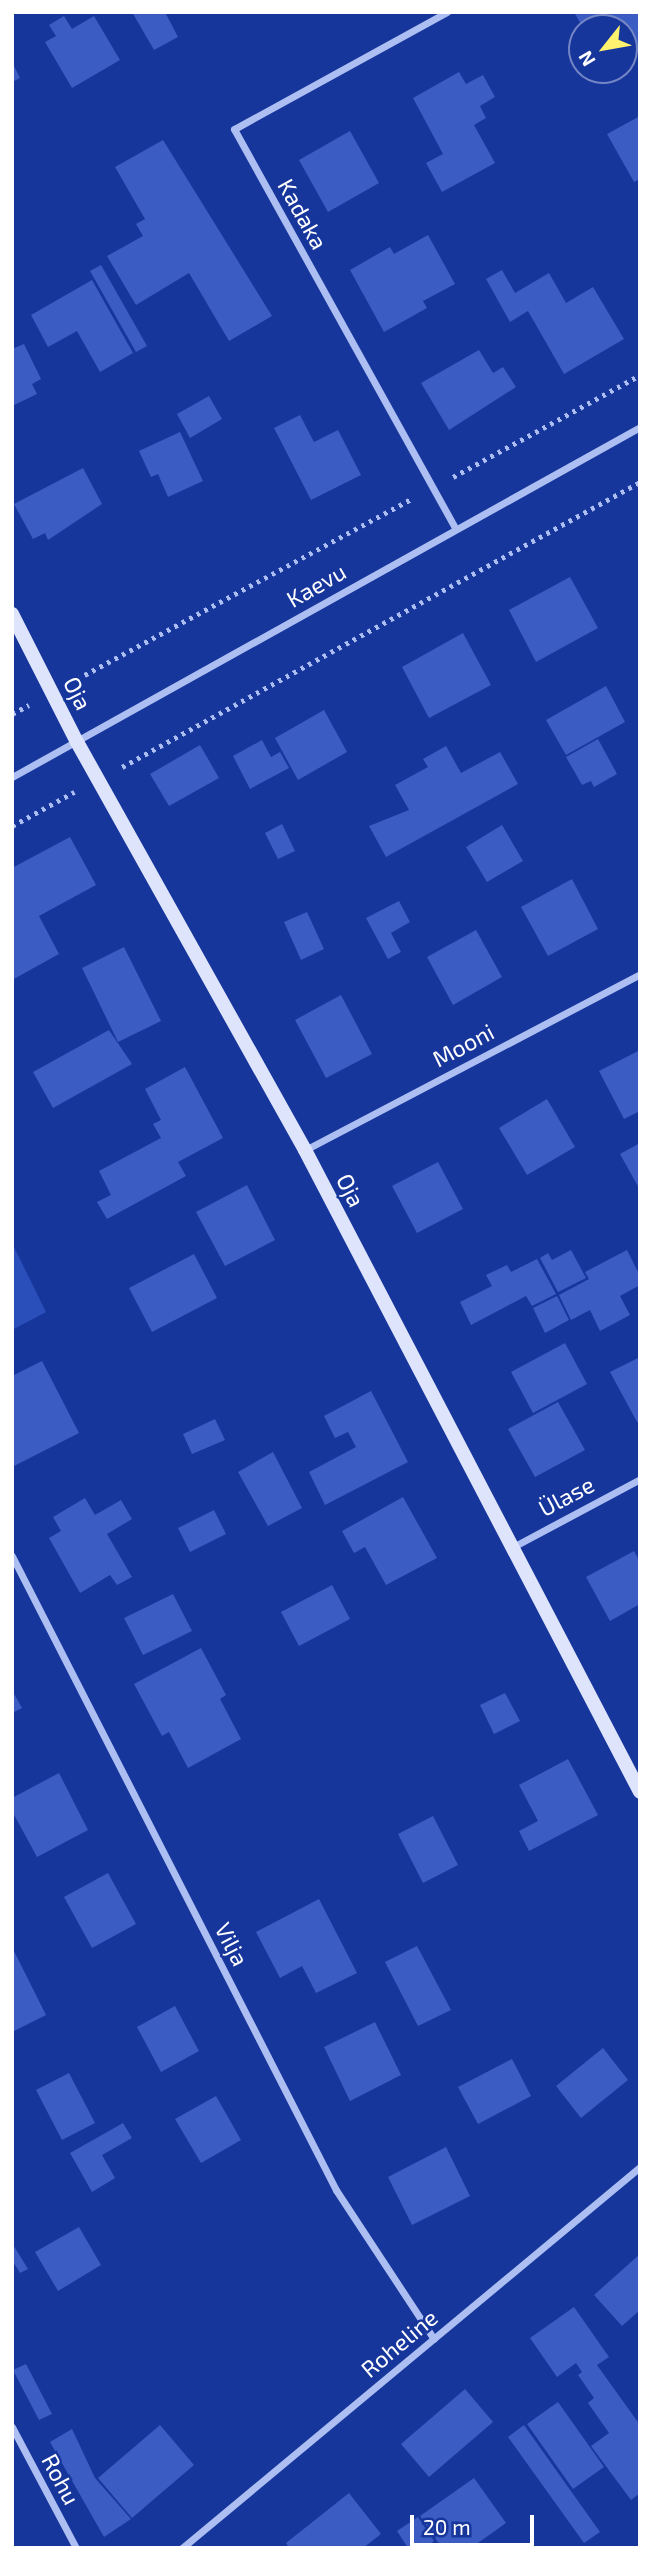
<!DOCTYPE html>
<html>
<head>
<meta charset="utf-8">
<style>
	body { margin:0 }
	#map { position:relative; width:652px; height:2560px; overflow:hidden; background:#17369c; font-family:"Exo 2",sans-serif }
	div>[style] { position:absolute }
	.green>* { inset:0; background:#2a4eba }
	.building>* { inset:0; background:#3b5cc2 }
	.path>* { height:4.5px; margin-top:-2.25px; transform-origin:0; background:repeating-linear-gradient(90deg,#adbff2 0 3.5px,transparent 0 8.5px) }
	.street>* { height:7px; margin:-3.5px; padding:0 3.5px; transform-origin:3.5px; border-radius:3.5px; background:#adbff2 }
	.secondary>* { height:14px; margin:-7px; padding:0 7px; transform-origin:7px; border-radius:7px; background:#dde4fc }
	span { translate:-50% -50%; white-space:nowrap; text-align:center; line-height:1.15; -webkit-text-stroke:5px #17369c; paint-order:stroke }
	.street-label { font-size:23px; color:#fff }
	.frame { position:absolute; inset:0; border:14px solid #fff; pointer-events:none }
	.north { position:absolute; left:568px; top:14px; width:70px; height:70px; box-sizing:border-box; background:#17369c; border:2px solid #7486c4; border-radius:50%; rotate:239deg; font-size:19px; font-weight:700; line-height:28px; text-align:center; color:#fff }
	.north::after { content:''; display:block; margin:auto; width:24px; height:32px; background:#fff26f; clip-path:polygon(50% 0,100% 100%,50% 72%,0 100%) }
	.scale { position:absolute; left:410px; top:2515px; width:124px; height:32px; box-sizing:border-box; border:4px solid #fff; border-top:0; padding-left:9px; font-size:21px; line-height:24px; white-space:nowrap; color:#fff; -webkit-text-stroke:5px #17369c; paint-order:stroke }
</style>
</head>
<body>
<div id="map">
	<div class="green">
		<i style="clip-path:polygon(12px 1243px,46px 1312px,12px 1330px)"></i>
	</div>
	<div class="building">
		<i style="clip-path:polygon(132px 12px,165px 12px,178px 37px,154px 50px)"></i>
		<i style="clip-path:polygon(574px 12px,640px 12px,640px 47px,624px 55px,624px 28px,583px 28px)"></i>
		<i style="clip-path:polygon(64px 16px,72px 29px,94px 16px,120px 60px,72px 88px,45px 42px,56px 36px,49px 25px)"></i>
		<i style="clip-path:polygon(12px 62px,20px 78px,12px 82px)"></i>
		<i style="clip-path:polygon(459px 72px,466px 84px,483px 75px,495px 97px,480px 106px,486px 118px,474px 125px,495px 163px,442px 192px,426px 163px,443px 154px,413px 98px)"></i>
		<i style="clip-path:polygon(640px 116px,640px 179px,634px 182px,607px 134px)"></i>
		<i style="clip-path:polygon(350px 131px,379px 183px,328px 212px,299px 160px)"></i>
		<i style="clip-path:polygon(163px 140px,272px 316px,229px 341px,189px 273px,136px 305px,107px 256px,143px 236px,136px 224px,145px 219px,115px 167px)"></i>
		<i style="clip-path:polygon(428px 235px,455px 284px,423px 301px,427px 308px,384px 332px,350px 270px,390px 247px,394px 254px)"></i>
		<i style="clip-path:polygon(101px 265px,147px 346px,136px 352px,90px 271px)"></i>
		<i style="clip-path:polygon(502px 270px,515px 293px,549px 273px,566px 303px,593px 287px,624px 339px,564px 374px,528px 311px,510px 322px,486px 279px)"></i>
		<i style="clip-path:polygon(92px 280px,133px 353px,100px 372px,77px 331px,48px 347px,31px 315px)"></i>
		<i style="clip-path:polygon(24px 344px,41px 379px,32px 384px,37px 394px,12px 406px,12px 349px)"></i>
		<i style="clip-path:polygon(479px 350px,493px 373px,503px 367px,516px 387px,449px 430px,421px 383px)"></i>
		<i style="clip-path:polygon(209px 396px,222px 419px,190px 438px,177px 414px)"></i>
		<i style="clip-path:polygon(300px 415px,314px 442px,338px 430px,361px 475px,311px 500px,274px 428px)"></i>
		<i style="clip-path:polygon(180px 432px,203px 481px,168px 497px,158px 474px,151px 477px,139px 451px)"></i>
		<i style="clip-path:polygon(83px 468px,102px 504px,48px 540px,45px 533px,33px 539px,14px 504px)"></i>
		<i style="clip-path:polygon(570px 577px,598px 628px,536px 662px,509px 610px)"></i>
		<i style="clip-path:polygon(463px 633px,491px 685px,429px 718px,402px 667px)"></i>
		<i style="clip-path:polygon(606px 686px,625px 722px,566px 755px,546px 720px)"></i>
		<i style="clip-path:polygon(324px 710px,347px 752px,298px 780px,275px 738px)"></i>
		<i style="clip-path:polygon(598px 739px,617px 774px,594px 787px,591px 781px,582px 785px,566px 757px)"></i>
		<i style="clip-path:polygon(262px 740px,271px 757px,280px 752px,289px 768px,250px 789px,233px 756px)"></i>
		<i style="clip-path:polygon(200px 745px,219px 778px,169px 806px,150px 774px)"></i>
		<i style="clip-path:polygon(446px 746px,461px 773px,500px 752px,518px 784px,386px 857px,369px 826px,409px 810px,395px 785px,428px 767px,423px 759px)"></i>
		<i style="clip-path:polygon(282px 824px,295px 851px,278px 859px,265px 833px)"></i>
		<i style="clip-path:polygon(502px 825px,523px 861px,487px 882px,466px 847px)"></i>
		<i style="clip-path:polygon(70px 837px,96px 885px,39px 916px,59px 954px,12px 980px,12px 868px)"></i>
		<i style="clip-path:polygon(572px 879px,598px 929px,548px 956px,521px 907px)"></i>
		<i style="clip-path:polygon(399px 901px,410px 922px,391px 933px,401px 952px,388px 959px,366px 918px)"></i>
		<i style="clip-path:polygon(307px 912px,324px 949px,301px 960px,284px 922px)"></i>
		<i style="clip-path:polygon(476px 930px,502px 977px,453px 1005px,427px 957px)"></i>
		<i style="clip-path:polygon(124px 947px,161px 1021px,118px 1042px,82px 968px)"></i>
		<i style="clip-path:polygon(341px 995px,372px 1054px,326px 1078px,295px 1020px)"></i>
		<i style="clip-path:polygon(109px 1030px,132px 1064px,53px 1108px,33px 1072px)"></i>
		<i style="clip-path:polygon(640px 1050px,640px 1111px,624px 1119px,599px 1071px)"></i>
		<i style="clip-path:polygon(185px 1067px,223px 1138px,178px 1162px,186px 1176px,107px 1219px,97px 1202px,111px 1195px,99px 1171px,161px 1138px,153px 1124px,161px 1120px,145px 1089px)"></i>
		<i style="clip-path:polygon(547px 1099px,575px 1147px,527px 1175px,499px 1128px)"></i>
		<i style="clip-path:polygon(640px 1143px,640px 1190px,620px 1154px)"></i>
		<i style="clip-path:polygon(438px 1162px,463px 1209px,417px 1233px,392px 1186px)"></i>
		<i style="clip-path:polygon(247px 1185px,275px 1240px,225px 1266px,196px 1212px)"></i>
		<i style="clip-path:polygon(571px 1250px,586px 1278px,558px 1292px,540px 1258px,548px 1253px,552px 1260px)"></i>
		<i style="clip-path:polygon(627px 1250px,640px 1276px,640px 1285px,620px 1296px,630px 1315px,600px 1331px,590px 1310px,571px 1320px,559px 1295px,589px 1279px,585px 1272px)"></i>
		<i style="clip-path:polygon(194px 1254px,217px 1298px,152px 1332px,129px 1288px)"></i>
		<i style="clip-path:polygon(537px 1259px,556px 1294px,532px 1306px,526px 1296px,471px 1325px,460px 1302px,492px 1286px,486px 1275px,507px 1265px,511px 1272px)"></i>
		<i style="clip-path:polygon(557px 1296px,569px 1320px,545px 1333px,533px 1308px)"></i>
		<i style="clip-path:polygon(565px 1343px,587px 1384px,533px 1413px,511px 1372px)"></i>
		<i style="clip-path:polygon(640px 1357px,640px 1421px,637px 1422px,610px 1372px)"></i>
		<i style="clip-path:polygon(42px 1361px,79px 1433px,12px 1467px,12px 1376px)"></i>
		<i style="clip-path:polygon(371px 1391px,408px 1462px,325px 1505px,309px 1472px,356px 1447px,348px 1432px,335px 1438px,324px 1416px)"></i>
		<i style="clip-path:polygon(558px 1402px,585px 1450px,535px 1477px,508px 1429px)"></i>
		<i style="clip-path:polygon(215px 1419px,225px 1440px,192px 1454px,183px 1434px)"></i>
		<i style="clip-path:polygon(273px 1452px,302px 1508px,268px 1526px,238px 1472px)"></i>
		<i style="clip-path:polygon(403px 1497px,437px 1558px,386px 1585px,365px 1547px,354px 1553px,342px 1531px)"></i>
		<i style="clip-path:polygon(85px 1498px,95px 1515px,121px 1500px,132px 1519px,107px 1534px,132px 1577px,117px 1585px,110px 1575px,80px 1593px,49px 1538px,61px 1531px,53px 1517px)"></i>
		<i style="clip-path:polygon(214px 1510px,226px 1534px,190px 1552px,178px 1528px)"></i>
		<i style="clip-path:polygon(634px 1551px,640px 1562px,640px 1604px,610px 1621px,586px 1577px)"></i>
		<i style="clip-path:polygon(332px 1585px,350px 1619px,299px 1646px,281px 1612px)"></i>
		<i style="clip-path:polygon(173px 1594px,192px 1631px,143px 1655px,124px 1618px)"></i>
		<i style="clip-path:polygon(201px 1648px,226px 1695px,220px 1699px,241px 1739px,188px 1768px,169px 1732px,162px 1736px,134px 1684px)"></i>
		<i style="clip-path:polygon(12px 1690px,22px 1708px,12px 1713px)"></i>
		<i style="clip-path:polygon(505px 1693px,520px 1721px,494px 1734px,480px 1705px)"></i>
		<i style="clip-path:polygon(568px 1759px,598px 1815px,529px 1851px,519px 1831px,538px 1821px,519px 1785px)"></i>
		<i style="clip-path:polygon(59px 1773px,88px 1830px,37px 1857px,12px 1811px,12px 1798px)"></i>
		<i style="clip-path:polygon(433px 1816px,458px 1865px,423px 1883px,398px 1834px)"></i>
		<i style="clip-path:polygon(108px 1873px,136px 1924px,92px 1948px,64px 1897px)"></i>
		<i style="clip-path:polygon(319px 1899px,357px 1973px,316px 1993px,302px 1966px,280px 1978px,256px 1932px)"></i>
		<i style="clip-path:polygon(417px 1946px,451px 2010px,418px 2026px,385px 1962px)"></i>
		<i style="clip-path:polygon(12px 1947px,46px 2015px,12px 2032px)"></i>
		<i style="clip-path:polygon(175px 2006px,199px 2051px,161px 2072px,137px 2027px)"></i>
		<i style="clip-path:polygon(375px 2022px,401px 2075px,350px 2101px,324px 2047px)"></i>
		<i style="clip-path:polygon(603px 2048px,628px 2080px,581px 2118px,556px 2086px)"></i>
		<i style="clip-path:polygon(512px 2059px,531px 2096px,478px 2124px,458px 2087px)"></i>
		<i style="clip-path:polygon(69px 2073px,95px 2123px,62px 2140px,36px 2090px)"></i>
		<i style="clip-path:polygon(216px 2096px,241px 2140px,201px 2163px,175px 2119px)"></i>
		<i style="clip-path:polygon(123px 2123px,132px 2138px,102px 2155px,115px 2178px,92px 2192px,70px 2153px)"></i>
		<i style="clip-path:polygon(446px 2147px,470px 2196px,412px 2225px,388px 2177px)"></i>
		<i style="clip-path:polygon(79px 2227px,101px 2265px,58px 2291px,35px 2252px)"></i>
		<i style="clip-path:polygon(12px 2243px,28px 2269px,20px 2273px,12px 2260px)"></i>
		<i style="clip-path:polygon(640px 2254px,640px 2310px,622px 2326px,594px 2295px)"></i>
		<i style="clip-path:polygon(574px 2307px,609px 2357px,597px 2365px,640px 2425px,640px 2493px,631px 2500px,591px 2446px,609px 2433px,588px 2403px,594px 2398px,578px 2375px,582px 2372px,576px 2363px,557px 2377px,530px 2338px)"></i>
		<i style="clip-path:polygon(26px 2364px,52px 2414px,39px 2420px,13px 2370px)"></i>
		<i style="clip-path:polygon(465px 2389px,493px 2422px,429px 2477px,401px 2444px)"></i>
		<i style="clip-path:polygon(558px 2402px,604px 2467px,573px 2489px,527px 2424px)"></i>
		<i style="clip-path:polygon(160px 2425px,194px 2465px,132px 2518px,98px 2478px)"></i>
		<i style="clip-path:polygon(524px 2425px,600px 2532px,584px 2543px,508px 2437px)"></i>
		<i style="clip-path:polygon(72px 2429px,95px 2478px,131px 2519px,104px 2537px,50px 2442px)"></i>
		<i style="clip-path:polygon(474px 2478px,506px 2523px,471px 2548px,442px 2548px,420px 2516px)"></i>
		<i style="clip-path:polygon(349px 2493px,381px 2534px,363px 2548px,289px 2548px,286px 2543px)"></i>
		<i style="clip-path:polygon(418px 2517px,434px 2541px,425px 2548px,408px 2548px,397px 2531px)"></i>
	</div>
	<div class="path">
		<i style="left:453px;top:477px;width:213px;rotate:-28.6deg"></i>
		<i style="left:77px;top:679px;width:379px;rotate:-28.3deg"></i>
		<i style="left:12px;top:714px;width:19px;rotate:-28deg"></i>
		<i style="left:122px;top:767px;width:591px;rotate:-28.82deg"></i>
		<i style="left:12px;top:826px;width:71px;rotate:-28.7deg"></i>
	</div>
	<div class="street">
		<i style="left:447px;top:12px;width:243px;rotate:151.2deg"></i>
		<i style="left:234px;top:129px;width:456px;rotate:61deg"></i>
		<i style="left:12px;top:777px;width:719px;rotate:-29.13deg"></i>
		<i style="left:305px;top:1150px;width:378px;rotate:-27.7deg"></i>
		<i style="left:511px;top:1548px;width:146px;rotate:-28.1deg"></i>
		<i style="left:12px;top:1556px;width:712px;rotate:62.93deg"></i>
		<i style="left:336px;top:2190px;width:178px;rotate:56.7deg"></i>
		<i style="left:12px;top:2427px;width:137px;rotate:62.1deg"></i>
		<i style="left:182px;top:2548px;width:596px;rotate:-39.76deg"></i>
	</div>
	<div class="secondary">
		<i style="left:12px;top:614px;width:144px;rotate:63.1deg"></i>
		<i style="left:77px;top:742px;width:467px;rotate:60.8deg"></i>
		<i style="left:305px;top:1150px;width:724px;rotate:62.44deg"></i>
	</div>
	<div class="street-label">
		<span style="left:303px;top:214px;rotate:61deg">Kadaka</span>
		<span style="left:316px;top:585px;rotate:-30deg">Kaevu</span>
		<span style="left:78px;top:693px;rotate:63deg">Oja</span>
		<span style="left:463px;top:1045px;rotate:-28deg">Mooni</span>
		<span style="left:351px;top:1190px;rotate:63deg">Oja</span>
		<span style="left:566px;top:1496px;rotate:-28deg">Ülase</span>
		<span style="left:232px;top:1944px;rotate:63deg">Vilja</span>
		<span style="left:399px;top:2343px;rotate:-40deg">Roheline</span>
		<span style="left:61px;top:2479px;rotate:62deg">Rohu</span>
	</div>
	<div class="frame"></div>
	<div class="north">N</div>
	<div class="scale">20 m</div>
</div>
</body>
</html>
